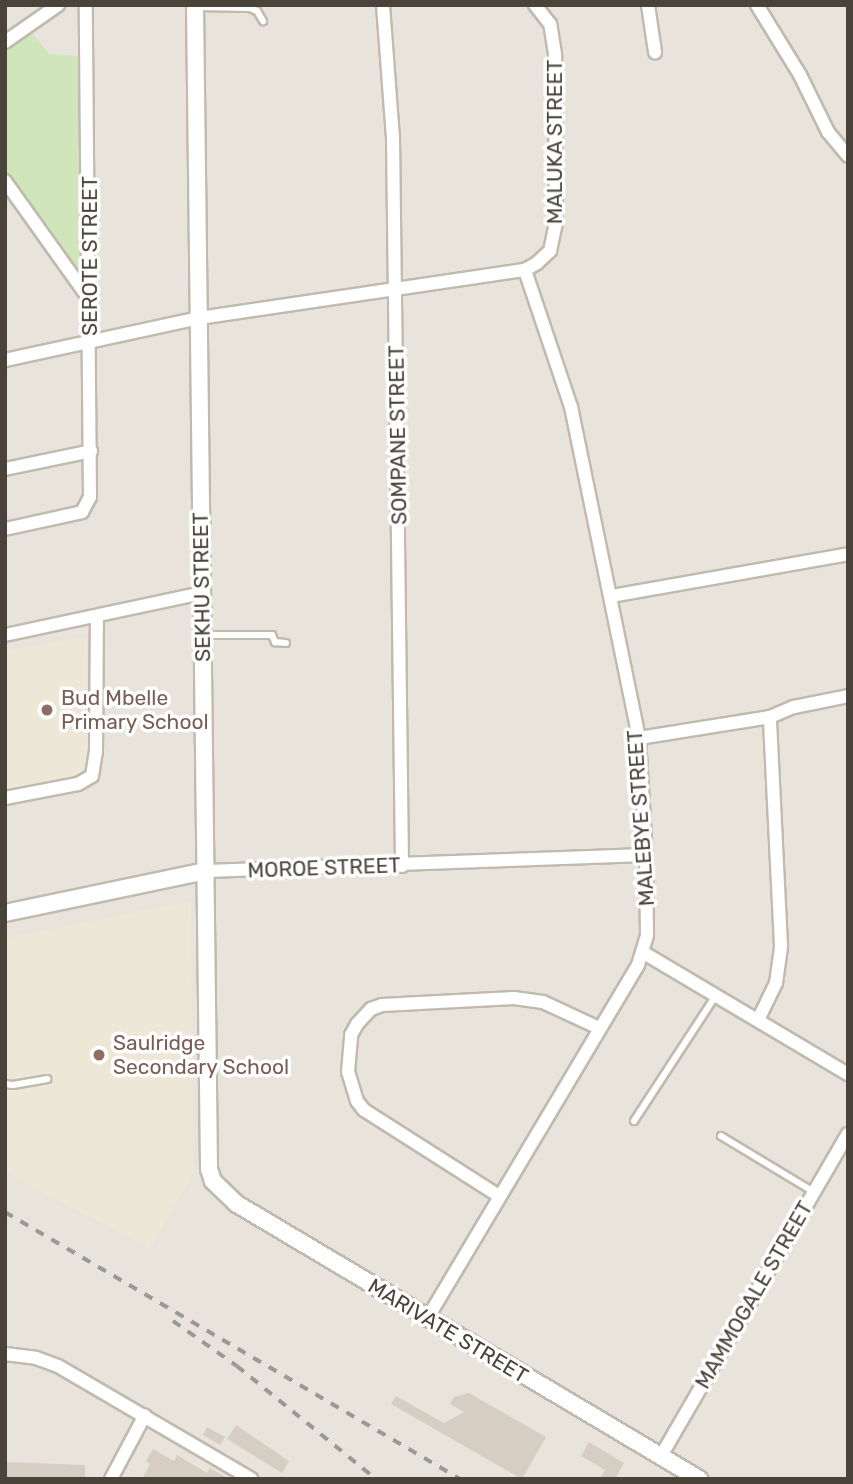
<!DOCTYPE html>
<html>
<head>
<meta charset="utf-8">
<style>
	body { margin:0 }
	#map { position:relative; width:853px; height:1484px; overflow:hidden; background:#f5f2ec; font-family:Rubik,sans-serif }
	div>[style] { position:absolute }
	.residential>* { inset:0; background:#e8e4db }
	.education>* { inset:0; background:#ece7d7 }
	.green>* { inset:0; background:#d0e5b9 }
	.building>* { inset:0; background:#d6cec2 }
	.roads { filter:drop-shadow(2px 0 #c0baaf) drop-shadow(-2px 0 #c0baaf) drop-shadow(0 2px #c0baaf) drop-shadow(0 -2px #c0baaf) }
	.service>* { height:6px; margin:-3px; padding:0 3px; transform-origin:3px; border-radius:3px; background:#fff }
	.minor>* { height:12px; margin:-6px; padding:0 6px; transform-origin:6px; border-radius:6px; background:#fff }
	.tertiary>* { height:16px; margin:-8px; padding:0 8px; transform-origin:8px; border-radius:8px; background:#fff }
	.rail>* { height:3.5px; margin-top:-1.75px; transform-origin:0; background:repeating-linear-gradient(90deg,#999 0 9px,transparent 0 18px) }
	.dots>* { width:19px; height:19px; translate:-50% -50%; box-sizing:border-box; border:4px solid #fff; border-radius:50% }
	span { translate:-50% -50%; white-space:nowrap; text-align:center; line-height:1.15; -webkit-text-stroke:7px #fff; paint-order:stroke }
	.street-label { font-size:21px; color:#49433a }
	.education-label { font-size:21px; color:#785e54 }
	.left { translate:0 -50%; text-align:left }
	.frame { position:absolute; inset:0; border:7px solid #49433a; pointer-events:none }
</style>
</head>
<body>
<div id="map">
	<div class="residential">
		<i style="clip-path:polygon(5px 5px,848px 5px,848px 1479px,5px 1479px)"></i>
	</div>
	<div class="education">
		<i style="clip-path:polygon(87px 637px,88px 769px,82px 778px,5px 795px,5px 651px)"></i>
		<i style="clip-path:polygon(191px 901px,193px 1173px,150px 1249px,5px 1172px,5px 938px)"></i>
	</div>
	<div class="green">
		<i style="clip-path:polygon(30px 30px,49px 54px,79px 56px,81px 282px,5px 173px,5px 48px)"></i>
	</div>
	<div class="building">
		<i style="clip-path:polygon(469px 1393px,546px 1437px,522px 1479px,391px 1404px,396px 1396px,444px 1423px,464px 1412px,450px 1404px,454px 1397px)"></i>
		<i style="clip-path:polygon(236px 1425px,289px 1461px,282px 1473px,227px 1439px)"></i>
		<i style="clip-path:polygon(207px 1427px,225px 1437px,220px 1445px,203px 1435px)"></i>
		<i style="clip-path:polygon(589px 1442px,624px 1463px,615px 1479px,599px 1479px,605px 1470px,581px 1456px)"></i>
		<i style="clip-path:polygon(153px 1449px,174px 1461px,177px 1455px,207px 1473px,210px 1468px,229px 1479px,142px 1479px,150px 1464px,146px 1461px)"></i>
		<i style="clip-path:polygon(5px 1462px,85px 1465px,85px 1479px,5px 1479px)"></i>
	</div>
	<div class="roads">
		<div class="service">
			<i style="left:198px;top:7px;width:52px;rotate:1.1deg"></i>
			<i style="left:250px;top:8px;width:8px;rotate:23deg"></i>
			<i style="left:257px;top:11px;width:12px;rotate:59deg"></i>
			<i style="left:203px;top:635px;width:69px"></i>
			<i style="left:272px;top:635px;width:8px;rotate:67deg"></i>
			<i style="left:275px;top:642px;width:11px;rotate:5deg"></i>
			<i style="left:5px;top:1084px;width:8px;rotate:7deg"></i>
			<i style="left:13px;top:1085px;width:35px;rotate:-10deg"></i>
			<i style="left:634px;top:1121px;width:150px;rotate:-56.9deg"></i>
			<i style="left:721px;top:1136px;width:109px;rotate:31.1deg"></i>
		</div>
		<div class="minor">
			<i style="left:383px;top:5px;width:132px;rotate:85.7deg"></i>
			<i style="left:393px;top:137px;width:729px;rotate:89.29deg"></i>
			<i style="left:648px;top:5px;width:48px;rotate:81.5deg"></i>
			<i style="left:757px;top:5px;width:82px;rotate:58.4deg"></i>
			<i style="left:800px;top:75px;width:64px;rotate:63.8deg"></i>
			<i style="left:828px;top:132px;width:31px;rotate:50deg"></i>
			<i style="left:5px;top:42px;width:65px;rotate:-34.9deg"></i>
			<i style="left:5px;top:181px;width:146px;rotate:54.5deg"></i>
			<i style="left:5px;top:360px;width:198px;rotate:-12.2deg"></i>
			<i style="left:199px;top:318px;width:330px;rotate:-8.4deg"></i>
			<i style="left:525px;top:270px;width:14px;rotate:-30deg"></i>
			<i style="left:537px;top:263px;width:18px;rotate:-43deg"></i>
			<i style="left:550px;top:251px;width:30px;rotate:-78deg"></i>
			<i style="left:556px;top:222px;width:168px;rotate:-90.3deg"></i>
			<i style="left:555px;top:54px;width:30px;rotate:-99deg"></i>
			<i style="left:550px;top:24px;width:24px;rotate:-128deg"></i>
			<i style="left:5px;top:469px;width:88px;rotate:-11.8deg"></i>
			<i style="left:5px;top:529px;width:79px;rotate:-12.4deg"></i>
			<i style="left:82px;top:512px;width:17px;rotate:-62deg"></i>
			<i style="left:90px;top:497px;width:492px;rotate:-90.5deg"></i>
			<i style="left:611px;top:596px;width:241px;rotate:-10deg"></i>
			<i style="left:5px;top:635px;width:201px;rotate:-12deg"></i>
			<i style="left:639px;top:738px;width:133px;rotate:-9.1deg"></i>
			<i style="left:770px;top:717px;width:26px;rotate:-23deg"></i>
			<i style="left:794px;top:707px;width:55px;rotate:-11.5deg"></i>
			<i style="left:5px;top:798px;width:74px;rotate:-10.9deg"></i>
			<i style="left:78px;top:784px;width:16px;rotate:-30deg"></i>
			<i style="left:92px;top:776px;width:24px;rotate:-81deg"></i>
			<i style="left:96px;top:752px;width:136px;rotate:-89.6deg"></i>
			<i style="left:206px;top:871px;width:440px;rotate:-2.1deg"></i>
			<i style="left:644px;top:953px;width:237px;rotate:30.7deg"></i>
			<i style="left:758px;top:1020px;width:41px;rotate:-64.1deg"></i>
			<i style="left:776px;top:983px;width:37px;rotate:-82deg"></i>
			<i style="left:781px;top:946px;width:229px;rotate:-92.8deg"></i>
			<i style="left:499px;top:1196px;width:160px;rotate:-147.5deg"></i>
			<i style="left:364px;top:1110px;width:11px;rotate:-128deg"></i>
			<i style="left:357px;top:1101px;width:30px;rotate:-107deg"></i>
			<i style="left:348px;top:1072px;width:37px;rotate:-85deg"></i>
			<i style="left:351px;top:1035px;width:13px;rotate:-61deg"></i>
			<i style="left:357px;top:1024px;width:21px;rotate:-47deg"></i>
			<i style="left:371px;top:1009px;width:12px;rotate:-20deg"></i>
			<i style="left:382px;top:1005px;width:132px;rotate:-3deg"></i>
			<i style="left:514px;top:998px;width:29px;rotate:8deg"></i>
			<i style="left:543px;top:1002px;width:62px;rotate:24.9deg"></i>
			<i style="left:427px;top:1319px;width:412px;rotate:-59.2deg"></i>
			<i style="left:638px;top:965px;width:31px;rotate:-73deg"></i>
			<i style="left:647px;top:935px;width:80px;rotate:-90.7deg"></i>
			<i style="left:646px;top:855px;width:117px;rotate:-93.4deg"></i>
			<i style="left:639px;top:738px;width:338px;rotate:-101.6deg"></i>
			<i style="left:571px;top:407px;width:145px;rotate:-108.6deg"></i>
			<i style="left:5px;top:1354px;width:31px;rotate:7deg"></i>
			<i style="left:36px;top:1358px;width:23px;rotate:20deg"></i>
			<i style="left:58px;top:1366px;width:224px;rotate:30.3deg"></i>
			<i style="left:661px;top:1456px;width:372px;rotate:-59.9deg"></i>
			<i style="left:111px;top:1479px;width:72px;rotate:-62deg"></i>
		</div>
		<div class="tertiary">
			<i style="left:195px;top:5px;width:1164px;rotate:89.31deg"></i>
			<i style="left:209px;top:1169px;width:13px;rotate:72deg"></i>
			<i style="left:213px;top:1181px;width:33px;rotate:44deg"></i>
			<i style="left:237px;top:1204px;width:538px;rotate:30.76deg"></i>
			<i style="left:5px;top:913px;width:205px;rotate:-11.8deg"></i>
		</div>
	</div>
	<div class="rail">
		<i style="left:5px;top:1212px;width:528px;rotate:30.4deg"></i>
		<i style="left:173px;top:1321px;width:78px;rotate:35.1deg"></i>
		<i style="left:237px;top:1366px;width:179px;rotate:39.1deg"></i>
	</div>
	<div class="dots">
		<i style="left:47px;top:710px;background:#8d6e63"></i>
		<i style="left:99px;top:1055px;background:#8d6e63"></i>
	</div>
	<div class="street-label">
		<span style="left:555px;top:142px;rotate:-90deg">MALUKA STREET</span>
		<span style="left:90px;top:256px;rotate:-90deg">SEROTE STREET</span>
		<span style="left:398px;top:435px;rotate:-91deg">SOMPANE STREET</span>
		<span style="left:202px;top:587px;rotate:-91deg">SEKHU STREET</span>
		<span style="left:641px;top:818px;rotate:-94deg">MALEBYE STREET</span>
		<span style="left:324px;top:868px;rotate:-2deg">MOROE STREET</span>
		<span style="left:754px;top:1295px;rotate:-60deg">MAMMOGALE STREET</span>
		<span style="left:448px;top:1331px;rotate:31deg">MARIVATE STREET</span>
	</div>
	<div class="education-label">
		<span class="left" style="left:61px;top:710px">Bud Mbelle<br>Primary School</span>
		<span class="left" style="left:113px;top:1055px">Saulridge<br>Secondary School</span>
	</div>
	<div class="frame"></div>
</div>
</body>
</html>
